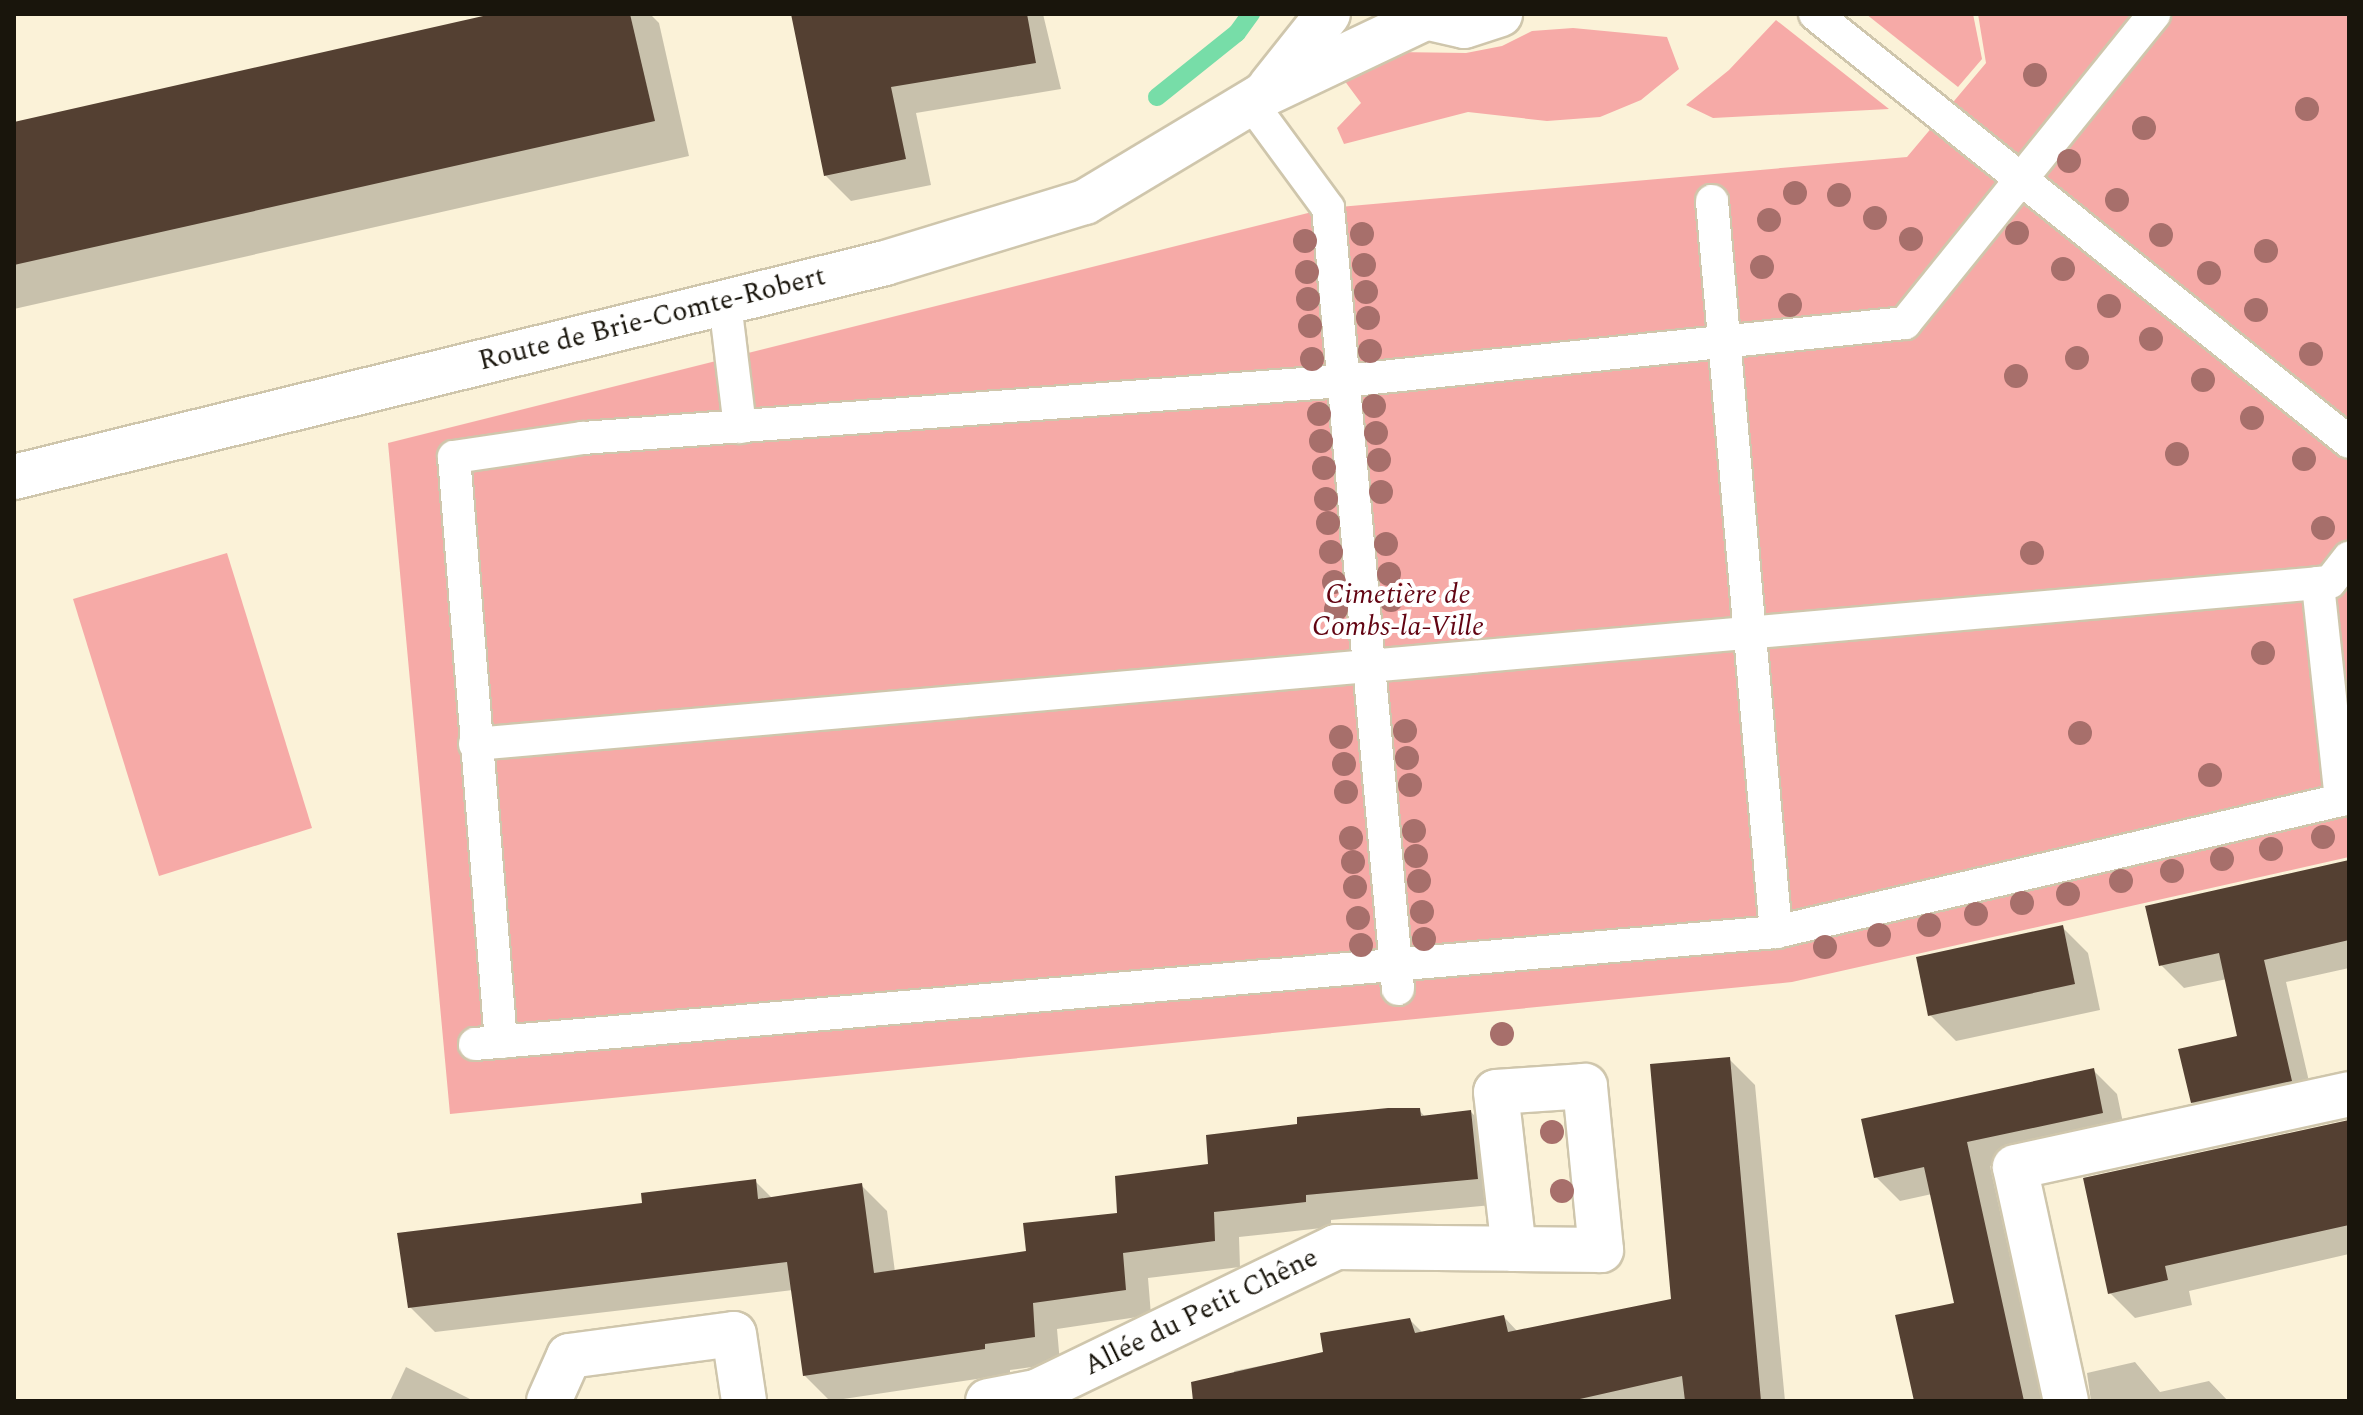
<!DOCTYPE html>
<html>
<head>
<meta charset="utf-8">
<style>
	body { margin:0 }
	#map { position:relative; width:2363px; height:1415px; overflow:hidden; background:#fbf2d8; font-family:Spectral,serif }
	div>[style] { position:absolute }
	.green>* { inset:0; background:#f6aaa7 }
	.shadow>* { inset:0; background:#0003 }
	.stream>* { height:18px; margin:-9px; padding:0 9px; transform-origin:9px; border-radius:9px; background:#77dda8 }
	.building>* { inset:0; background:#544032 }
	.roads { filter:drop-shadow(2px 0 #cfc6ac) drop-shadow(-2px 0 #cfc6ac) drop-shadow(0 2px #cfc6ac) drop-shadow(0 -2px #cfc6ac) }
	.service>* { height:32px; margin:-16px; padding:0 16px; transform-origin:16px; border-radius:16px; background:#fff }
	.minor>* { height:44px; margin:-22px; padding:0 22px; transform-origin:22px; border-radius:22px; background:#fff }
	.secondary>* { height:44px; margin:-22px; padding:0 22px; transform-origin:22px; border-radius:22px; background:#fff }
	.trees>* { width:24px; height:24px; margin:-12px; border-radius:50%; background:#a76f6b }
	span { translate:-50% -50%; white-space:nowrap; text-align:center; line-height:1.15; -webkit-text-stroke:8px #fff; paint-order:stroke }
	.street-label { font-size:28px; color:#19150c }
	.park-label { font-size:28px; color:#620412; font-style:italic }
	.frame { position:absolute; inset:0; border:16px solid #19150c; pointer-events:none }
</style>
</head>
<body>
<div id="map">
	<div class="green">
		<i style="clip-path:polygon(1866px 14px,1973px 14px,1982px 59px,1958px 87px)"></i>
		<i style="clip-path:polygon(1978px 14px,2349px 14px,2349px 857px,1792px 982px,450px 1114px,388px 443px,1328px 208px,1907px 157px,1986px 63px)"></i>
		<i style="clip-path:polygon(1776px 20px,1889px 109px,1713px 118px,1686px 105px,1729px 70px)"></i>
		<i style="clip-path:polygon(1573px 28px,1667px 37px,1679px 69px,1641px 100px,1600px 117px,1547px 121px,1468px 112px,1344px 144px,1337px 128px,1361px 103px,1344px 80px,1396px 52px,1466px 53px,1502px 46px,1532px 31px)"></i>
		<i style="clip-path:polygon(227px 553px,312px 828px,159px 876px,73px 599px)"></i>
	</div>
	<div class="shadow">
		<i style="clip-path:polygon(502px 14px,650px 14px,659px 23px,689px 156px,14px 309px,14px 124px)"></i>
		<i style="clip-path:polygon(793px 14px,1043px 14px,1061px 89px,916px 113px,931px 185px,851px 201px,825px 175px)"></i>
		<i style="clip-path:polygon(2349px 862px,2349px 968px,2286px 982px,2314px 1103px,2215px 1125px,2192px 1102px,2239px 1038px,2227px 979px,2184px 988px,2161px 965px)"></i>
		<i style="clip-path:polygon(2062px 927px,2088px 953px,2100px 1010px,1956px 1041px,1930px 1015px)"></i>
		<i style="clip-path:polygon(1729px 1059px,1755px 1085px,1785px 1401px,1218px 1401px,1238px 1397px,1234px 1371px,1325px 1353px,1410px 1320px,1424px 1334px,1504px 1317px,1518px 1332px,1674px 1301px)"></i>
		<i style="clip-path:polygon(2093px 1070px,2117px 1094px,2126px 1137px,1990px 1166px,2039px 1388px,2052px 1401px,1916px 1401px,1956px 1304px,1932px 1194px,1900px 1201px,1876px 1177px)"></i>
		<i style="clip-path:polygon(1419px 1110px,1426px 1118px,1471px 1112px,1496px 1138px,1503px 1204px,1331px 1220px,1331px 1227px,1239px 1237px,1240px 1267px,1148px 1278px,1151px 1315px,1057px 1329px,1060px 1363px,1010px 1370px,1010px 1374px,830px 1401px,804px 1375px,793px 1290px,435px 1332px,410px 1307px,644px 1205px,755px 1181px,773px 1199px,861px 1185px,887px 1211px,895px 1272px,1028px 1253px,1119px 1214px,1210px 1165px)"></i>
		<i style="clip-path:polygon(2349px 1122px,2349px 1254px,2189px 1291px,2192px 1305px,2135px 1318px,2110px 1293px)"></i>
		<i style="clip-path:polygon(2135px 1362px,2160px 1392px,2209px 1381px,2228px 1401px,2091px 1401px,2087px 1373px)"></i>
		<i style="clip-path:polygon(406px 1367px,474px 1401px,390px 1401px)"></i>
	</div>
	<div class="stream">
		<i style="left:1157px;top:97px;width:102px;rotate:-38.7deg"></i>
		<i style="left:1237px;top:33px;width:24px;rotate:-54deg"></i>
	</div>
	<div class="building">
		<i style="clip-path:polygon(492px 14px,630px 14px,655px 121px,14px 265px,14px 122px)"></i>
		<i style="clip-path:polygon(791px 14px,1027px 14px,1036px 63px,891px 87px,906px 159px,824px 176px)"></i>
		<i style="clip-path:polygon(2349px 860px,2349px 940px,2264px 960px,2292px 1081px,2191px 1103px,2178px 1049px,2237px 1036px,2219px 953px,2159px 966px,2145px 906px)"></i>
		<i style="clip-path:polygon(2063px 925px,2075px 984px,1928px 1016px,1916px 957px)"></i>
		<i style="clip-path:polygon(1730px 1057px,1761px 1401px,1685px 1401px,1682px 1376px,1571px 1401px,1193px 1401px,1191px 1382px,1323px 1352px,1320px 1333px,1410px 1318px,1415px 1333px,1504px 1315px,1508px 1332px,1671px 1299px,1650px 1064px)"></i>
		<i style="clip-path:polygon(2094px 1068px,2103px 1113px,1967px 1142px,2024px 1401px,1914px 1401px,1895px 1315px,1954px 1303px,1924px 1167px,1874px 1178px,1861px 1119px)"></i>
		<i style="clip-path:polygon(1388px 1108px,1420px 1108px,1421px 1116px,1471px 1110px,1478px 1179px,1306px 1195px,1306px 1202px,1214px 1212px,1215px 1241px,1123px 1253px,1126px 1290px,1033px 1303px,1035px 1337px,985px 1344px,985px 1349px,803px 1376px,787px 1262px,408px 1308px,397px 1233px,642px 1203px,641px 1193px,756px 1179px,758px 1199px,862px 1183px,874px 1273px,1026px 1251px,1023px 1223px,1117px 1213px,1115px 1176px,1208px 1164px,1206px 1135px,1297px 1124px,1297px 1117px)"></i>
		<i style="clip-path:polygon(2349px 1120px,2349px 1225px,2165px 1266px,2168px 1280px,2108px 1294px,2083px 1178px)"></i>
	</div>
	<div class="roads">
		<div class="service">
			<i style="left:1815px;top:14px;width:684px;rotate:38.71deg"></i>
			<i style="left:1251px;top:103px;width:130px;rotate:53.7deg"></i>
			<i style="left:1328px;top:208px;width:784px;rotate:84.88deg"></i>
			<i style="left:1712px;top:201px;width:734px;rotate:85deg"></i>
			<i style="left:1776px;top:932px;width:580px;rotate:-13.15deg"></i>
			<i style="left:2341px;top:800px;width:218px;rotate:-96.1deg"></i>
			<i style="left:725px;top:303px;width:125px;rotate:83.1deg"></i>
			<i style="left:475px;top:744px;width:1850px;rotate:-4.99deg"></i>
			<i style="left:2318px;top:583px;width:12px;rotate:-5deg"></i>
			<i style="left:2330px;top:582px;width:31px;rotate:-52deg"></i>
			<i style="left:501px;top:1042px;width:587px;rotate:-94.59deg"></i>
			<i style="left:454px;top:457px;width:130px;rotate:-8.4deg"></i>
			<i style="left:583px;top:438px;width:762px;rotate:-4.29deg"></i>
			<i style="left:1343px;top:381px;width:565px;rotate:-5.89deg"></i>
			<i style="left:1905px;top:323px;width:397px;rotate:-51.1deg"></i>
			<i style="left:475px;top:1044px;width:1306px;rotate:-4.92deg"></i>
		</div>
		<div class="minor">
			<i style="left:549px;top:1401px;width:49px;rotate:-66deg"></i>
			<i style="left:569px;top:1356px;width:166px;rotate:-7.6deg"></i>
			<i style="left:734px;top:1334px;width:68px;rotate:81.5deg"></i>
			<i style="left:988px;top:1401px;width:49px;rotate:-10.6deg"></i>
			<i style="left:1036px;top:1392px;width:333px;rotate:-25.8deg"></i>
			<i style="left:1336px;top:1247px;width:178px;rotate:0.6deg"></i>
			<i style="left:1514px;top:1249px;width:87px;rotate:0.7deg"></i>
			<i style="left:1601px;top:1250px;width:165px;rotate:-95.6deg"></i>
			<i style="left:1585px;top:1086px;width:89px;rotate:176.1deg"></i>
			<i style="left:1496px;top:1092px;width:158px;rotate:83.5deg"></i>
			<i style="left:2066px;top:1401px;width:239px;rotate:-102.3deg"></i>
			<i style="left:2015px;top:1167px;width:342px;rotate:-12.3deg"></i>
		</div>
		<div class="secondary">
			<i style="left:1412px;top:14px;width:53px;rotate:13deg"></i>
			<i style="left:1464px;top:26px;width:38px;rotate:-18deg"></i>
			<i style="left:1270px;top:87px;width:93px;rotate:-51.5deg"></i>
			<i style="left:14px;top:477px;width:897px;rotate:-13.8deg"></i>
			<i style="left:885px;top:263px;width:209px;rotate:-17deg"></i>
			<i style="left:1085px;top:202px;width:208px;rotate:-31deg"></i>
			<i style="left:1263px;top:95px;width:175px;rotate:-25.4deg"></i>
		</div>
	</div>
	<div class="trees">
		<i style="left:2035px;top:75px"></i>
		<i style="left:2307px;top:109px"></i>
		<i style="left:2144px;top:128px"></i>
		<i style="left:2069px;top:161px"></i>
		<i style="left:1795px;top:193px"></i>
		<i style="left:1839px;top:195px"></i>
		<i style="left:2117px;top:200px"></i>
		<i style="left:1875px;top:218px"></i>
		<i style="left:1769px;top:220px"></i>
		<i style="left:2017px;top:233px"></i>
		<i style="left:1362px;top:234px"></i>
		<i style="left:2161px;top:235px"></i>
		<i style="left:1911px;top:239px"></i>
		<i style="left:1305px;top:241px"></i>
		<i style="left:2266px;top:251px"></i>
		<i style="left:1364px;top:265px"></i>
		<i style="left:1762px;top:267px"></i>
		<i style="left:2063px;top:269px"></i>
		<i style="left:1307px;top:272px"></i>
		<i style="left:2209px;top:273px"></i>
		<i style="left:1366px;top:292px"></i>
		<i style="left:1308px;top:299px"></i>
		<i style="left:1790px;top:305px"></i>
		<i style="left:2109px;top:306px"></i>
		<i style="left:2256px;top:310px"></i>
		<i style="left:1368px;top:318px"></i>
		<i style="left:1310px;top:326px"></i>
		<i style="left:2151px;top:339px"></i>
		<i style="left:1370px;top:351px"></i>
		<i style="left:2311px;top:354px"></i>
		<i style="left:2077px;top:358px"></i>
		<i style="left:1312px;top:359px"></i>
		<i style="left:2016px;top:376px"></i>
		<i style="left:2203px;top:380px"></i>
		<i style="left:1374px;top:406px"></i>
		<i style="left:1319px;top:414px"></i>
		<i style="left:2252px;top:418px"></i>
		<i style="left:1376px;top:433px"></i>
		<i style="left:1321px;top:441px"></i>
		<i style="left:2177px;top:454px"></i>
		<i style="left:2304px;top:459px"></i>
		<i style="left:1379px;top:460px"></i>
		<i style="left:1324px;top:468px"></i>
		<i style="left:1381px;top:492px"></i>
		<i style="left:1326px;top:499px"></i>
		<i style="left:1328px;top:523px"></i>
		<i style="left:2323px;top:528px"></i>
		<i style="left:1386px;top:544px"></i>
		<i style="left:1331px;top:552px"></i>
		<i style="left:2032px;top:553px"></i>
		<i style="left:1389px;top:574px"></i>
		<i style="left:1334px;top:582px"></i>
		<i style="left:1391px;top:600px"></i>
		<i style="left:1336px;top:609px"></i>
		<i style="left:2263px;top:653px"></i>
		<i style="left:1405px;top:731px"></i>
		<i style="left:2080px;top:733px"></i>
		<i style="left:1341px;top:737px"></i>
		<i style="left:1407px;top:758px"></i>
		<i style="left:1344px;top:764px"></i>
		<i style="left:2210px;top:775px"></i>
		<i style="left:1410px;top:785px"></i>
		<i style="left:1346px;top:792px"></i>
		<i style="left:1414px;top:831px"></i>
		<i style="left:2323px;top:837px"></i>
		<i style="left:1351px;top:838px"></i>
		<i style="left:2271px;top:849px"></i>
		<i style="left:1416px;top:856px"></i>
		<i style="left:2222px;top:859px"></i>
		<i style="left:1353px;top:862px"></i>
		<i style="left:2172px;top:871px"></i>
		<i style="left:1419px;top:881px"></i>
		<i style="left:2121px;top:881px"></i>
		<i style="left:1355px;top:887px"></i>
		<i style="left:2068px;top:894px"></i>
		<i style="left:2022px;top:903px"></i>
		<i style="left:1422px;top:912px"></i>
		<i style="left:1976px;top:914px"></i>
		<i style="left:1358px;top:918px"></i>
		<i style="left:1929px;top:925px"></i>
		<i style="left:1879px;top:935px"></i>
		<i style="left:1424px;top:939px"></i>
		<i style="left:1361px;top:945px"></i>
		<i style="left:1825px;top:947px"></i>
		<i style="left:1502px;top:1034px"></i>
		<i style="left:1552px;top:1132px"></i>
		<i style="left:1562px;top:1191px"></i>
	</div>
	<div class="street-label">
		<span style="left:652px;top:319px;rotate:-14deg">Route de Brie-Comte-Robert</span>
		<span style="left:1201px;top:1312px;rotate:-26deg">Allée du Petit Chêne</span>
	</div>
	<div class="park-label">
		<span style="left:1398px;top:611px">Cimetière de<br>Combs-la-Ville</span>
	</div>
	<div class="frame"></div>
</div>
</body>
</html>
